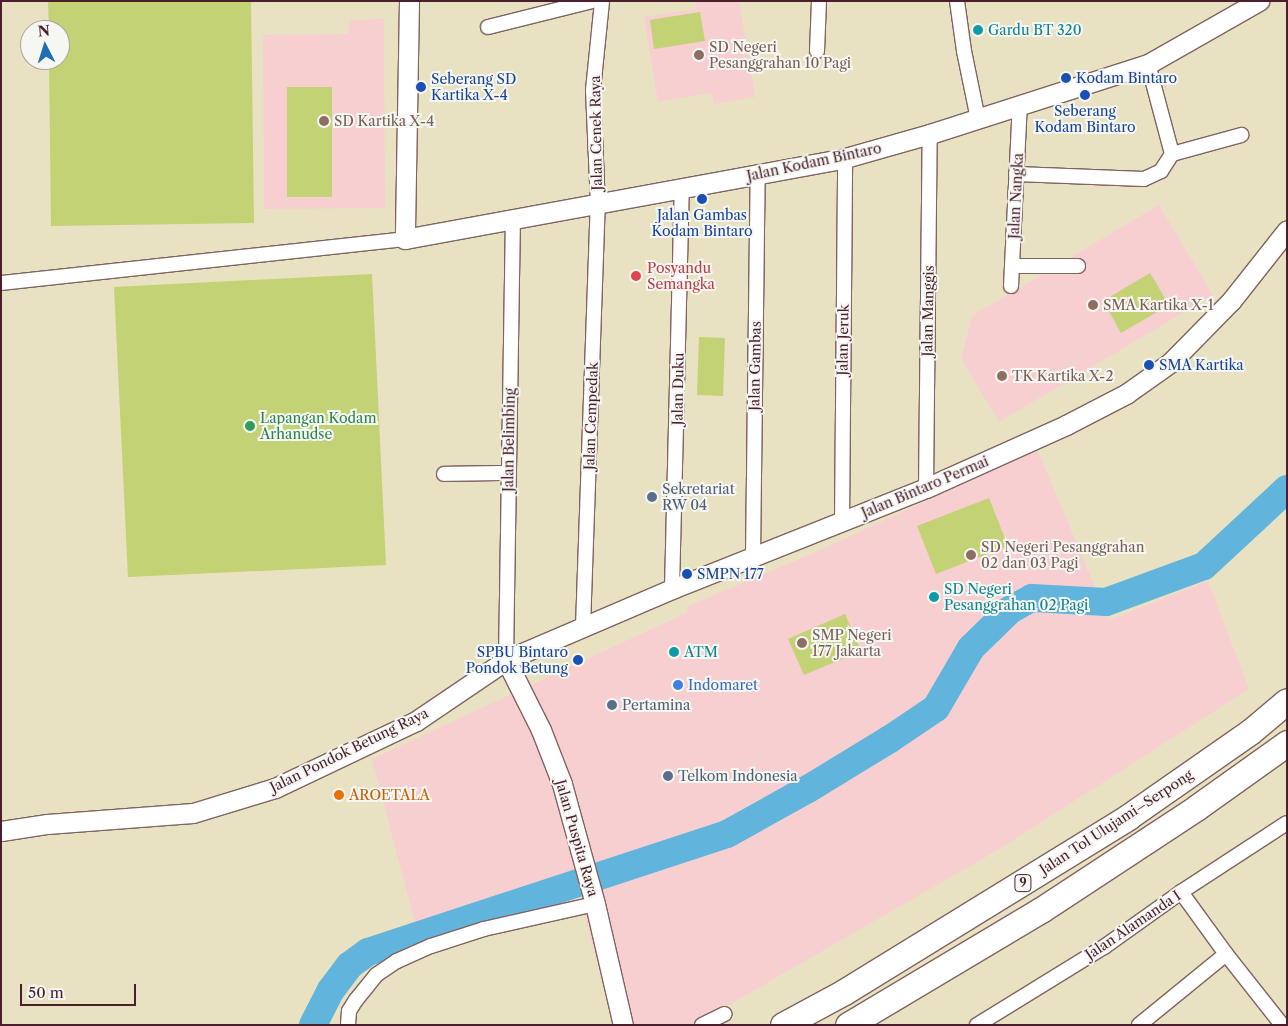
<!DOCTYPE html>
<html>
<head>
<meta charset="utf-8">
<style>
	body { margin:0 }
	#map { position:relative; width:1288px; height:1026px; overflow:hidden; background:#e8e2c2; font-family:"Libre Caslon Text",serif }
	div>[style] { position:absolute }
	.built>* { inset:0; background:#f7cfd1 }
	.green>* { inset:0; background:#c2d274 }
	.river>* { height:28px; margin:-14px; padding:0 14px; transform-origin:14px; border-radius:14px; background:#61b5dd }
	.roads { filter:drop-shadow(1px 0 #816360) drop-shadow(-1px 0 #816360) drop-shadow(0 1px #816360) drop-shadow(0 -1px #816360) }
	.street>* { height:14px; margin:-7px; padding:0 7px; transform-origin:7px; border-radius:7px; background:#fff }
	.secondary>* { height:19px; margin:-9.5px; padding:0 9.5px; transform-origin:9.5px; border-radius:9.5px; background:#fff }
	.highway>* { height:25px; margin:-12.5px; padding:0 12.5px; transform-origin:12.5px; border-radius:12.5px; background:#fff }
	.dots>* { width:14px; height:14px; translate:-50% -50%; box-sizing:border-box; border:2px solid #f6f6f2; border-radius:50% }
	span { translate:-50% -50%; white-space:nowrap; text-align:center; line-height:1.15; -webkit-text-stroke:4px #f6f6f2; paint-order:stroke }
	.shield-label span { padding:1px 4px; background:#f6f6f2; border:1px solid; border-radius:4px; -webkit-text-stroke-width:0 }
	.shield-label { font-size:12px; color:#4a1f2b; font-weight:700 }
	.culture-label { font-size:14px; color:#0d838f }
	.left { translate:0 -50%; text-align:left }
	.education-label { font-size:14px; color:#785e54 }
	.transit-label { font-size:14px; color:#164399 }
	.right { translate:-100% -50%; text-align:right }
	.street-label { font-size:14px; color:#4a1f2b }
	.health-label { font-size:14px; color:#be3a42 }
	.leisure-label { font-size:14px; color:#27864d }
	.service-label { font-size:14px; color:#4e5e75 }
	.shop-label { font-size:14px; color:#366cbe }
	.food-label { font-size:14px; color:#c56008 }
	.frame { position:absolute; inset:0; border:2px solid #4a1f2b; pointer-events:none }
	.north { position:absolute; left:20px; top:20px; width:50px; height:50px; box-sizing:border-box; background:#f6f6f2; border:1px solid #b1a0a2; border-radius:50%; rotate:355deg; font-size:14px; font-weight:700; line-height:20px; text-align:center; color:#4a1f2b }
	.north::after { content:''; display:block; margin:auto; width:18px; height:22px; background:#1f6fb2; clip-path:polygon(50% 0,100% 100%,50% 72%,0 100%) }
	.scale { position:absolute; left:20px; top:984px; width:116px; height:22px; box-sizing:border-box; border:2px solid #4a1f2b; border-top:0; padding-left:6px; font-size:15px; line-height:18px; white-space:nowrap; color:#4a1f2b; -webkit-text-stroke:4px #f6f6f2; paint-order:stroke }
</style>
</head>
<body>
<div id="map">
	<div class="built">
		<i style="clip-path:polygon(696px 1px,739px 1px,755px 97px,714px 104px,712px 93px,658px 102px,644px 17px,696px 9px)"></i>
		<i style="clip-path:polygon(384px 19px,385px 208px,264px 209px,263px 35px,349px 34px,349px 20px)"></i>
		<i style="clip-path:polygon(1159px 205px,1213px 295px,999px 422px,961px 359px,972px 316px)"></i>
		<i style="clip-path:polygon(1037px 449px,1109px 620px,1208px 581px,1249px 689px,996px 851px,694px 1025px,614px 1025px,579px 895px,419px 938px,372px 759px,688px 612px,686px 607px,816px 552px)"></i>
	</div>
	<div class="green">
		<i style="clip-path:polygon(48px 1px,251px 1px,254px 223px,51px 226px,49px 60px,60px 60px,60px 30px,49px 30px)"></i>
		<i style="clip-path:polygon(700px 12px,705px 41px,654px 49px,650px 20px)"></i>
		<i style="clip-path:polygon(287px 87px,332px 87px,332px 197px,287px 197px)"></i>
		<i style="clip-path:polygon(1150px 273px,1169px 305px,1121px 333px,1103px 301px)"></i>
		<i style="clip-path:polygon(372px 274px,386px 565px,128px 577px,114px 287px)"></i>
		<i style="clip-path:polygon(699px 337px,725px 338px,723px 396px,697px 395px)"></i>
		<i style="clip-path:polygon(989px 498px,1008px 546px,936px 574px,917px 526px)"></i>
		<i style="clip-path:polygon(845px 614px,861px 651px,804px 675px,788px 639px)"></i>
	</div>
	<div class="river">
		<i style="left:313px;top:1025px;width:39px;rotate:-63deg"></i>
		<i style="left:331px;top:990px;width:31px;rotate:-53deg"></i>
		<i style="left:350px;top:965px;width:22px;rotate:-36deg"></i>
		<i style="left:368px;top:952px;width:378px;rotate:-18.2deg"></i>
		<i style="left:727px;top:834px;width:93px;rotate:-29.1deg"></i>
		<i style="left:808px;top:789px;width:96px;rotate:-31.4deg"></i>
		<i style="left:890px;top:739px;width:55px;rotate:-34deg"></i>
		<i style="left:936px;top:708px;width:69px;rotate:-59.7deg"></i>
		<i style="left:971px;top:648px;width:54px;rotate:-44.3deg"></i>
		<i style="left:1010px;top:610px;width:25px;rotate:-29deg"></i>
		<i style="left:1032px;top:598px;width:74px;rotate:3.1deg"></i>
		<i style="left:1106px;top:602px;width:104px;rotate:-20.2deg"></i>
		<i style="left:1204px;top:566px;width:113px;rotate:-42.9deg"></i>
	</div>
	<div class="roads">
		<div class="street">
			<i style="left:957px;top:1px;width:50px;rotate:82deg"></i>
			<i style="left:964px;top:51px;width:69px;rotate:78.4deg"></i>
			<i style="left:488px;top:27px;width:107px;rotate:-14deg"></i>
			<i style="left:817px;top:51px;width:50px;rotate:-87.7deg"></i>
			<i style="left:1172px;top:154px;width:72px;rotate:-15.4deg"></i>
			<i style="left:1016px;top:174px;width:128px;rotate:2.2deg"></i>
			<i style="left:1144px;top:179px;width:19px;rotate:-25deg"></i>
			<i style="left:1161px;top:171px;width:20px;rotate:-57deg"></i>
			<i style="left:1172px;top:154px;width:93px;rotate:-104.9deg"></i>
			<i style="left:1012px;top:266px;width:66px"></i>
			<i style="left:1px;top:283px;width:406px;rotate:-6.2deg"></i>
			<i style="left:1011px;top:286px;width:181px;rotate:-87.2deg"></i>
			<i style="left:444px;top:474px;width:65px;rotate:-0.9deg"></i>
			<i style="left:926px;top:488px;width:354px;rotate:-89.4deg"></i>
			<i style="left:842px;top:522px;width:364px;rotate:-89.5deg"></i>
			<i style="left:753px;top:557px;width:382px;rotate:-89.3deg"></i>
			<i style="left:672px;top:589px;width:400px;rotate:-88.6deg"></i>
			<i style="left:583px;top:627px;width:422px;rotate:-88deg"></i>
			<i style="left:598px;top:205px;width:115px;rotate:-92.5deg"></i>
			<i style="left:593px;top:90px;width:89px;rotate:-84.2deg"></i>
			<i style="left:506px;top:660px;width:440px;rotate:-89.1deg"></i>
			<i style="left:1181px;top:892px;width:77px;rotate:54deg"></i>
			<i style="left:1226px;top:954px;width:90px;rotate:51.7deg"></i>
			<i style="left:348px;top:1025px;width:14px;rotate:-86deg"></i>
			<i style="left:349px;top:1011px;width:13px;rotate:-58deg"></i>
			<i style="left:356px;top:1000px;width:32px;rotate:-51deg"></i>
			<i style="left:376px;top:975px;width:25px;rotate:-34deg"></i>
			<i style="left:397px;top:961px;width:37px;rotate:-24deg"></i>
			<i style="left:431px;top:946px;width:56px;rotate:-17.8deg"></i>
			<i style="left:484px;top:929px;width:114px;rotate:-12.7deg"></i>
			<i style="left:702px;top:1025px;width:25px;rotate:-26deg"></i>
			<i style="left:977px;top:1025px;width:149px;rotate:-31.6deg"></i>
			<i style="left:1104px;top:947px;width:95px;rotate:-35.5deg"></i>
			<i style="left:1181px;top:892px;width:126px;rotate:-33.1deg"></i>
			<i style="left:1139px;top:1025px;width:112px;rotate:-39.2deg"></i>
		</div>
		<div class="secondary">
			<i style="left:409px;top:1px;width:238px;rotate:91deg"></i>
			<i style="left:405px;top:239px;width:447px;rotate:-10.4deg"></i>
			<i style="left:845px;top:158px;width:88px;rotate:-15.8deg"></i>
			<i style="left:930px;top:134px;width:229px;rotate:-17.8deg"></i>
			<i style="left:1148px;top:64px;width:128px;rotate:-29.6deg"></i>
			<i style="left:506px;top:660px;width:78px;rotate:63.4deg"></i>
			<i style="left:541px;top:730px;width:58px;rotate:68.7deg"></i>
			<i style="left:562px;top:784px;width:124px;rotate:74.6deg"></i>
			<i style="left:595px;top:904px;width:124px;rotate:77deg"></i>
			<i style="left:1px;top:831px;width:47px;rotate:-8.7deg"></i>
			<i style="left:47px;top:824px;width:146px;rotate:-4.3deg"></i>
			<i style="left:193px;top:813px;width:86px;rotate:-17deg"></i>
			<i style="left:275px;top:788px;width:156px;rotate:-25.4deg"></i>
			<i style="left:416px;top:721px;width:109px;rotate:-34.1deg"></i>
			<i style="left:506px;top:660px;width:181px;rotate:-23.2deg"></i>
			<i style="left:672px;top:589px;width:273px;rotate:-21.7deg"></i>
			<i style="left:926px;top:488px;width:154px;rotate:-24.2deg"></i>
			<i style="left:1066px;top:425px;width:68px;rotate:-27.3deg"></i>
			<i style="left:1126px;top:394px;width:55px;rotate:-35.4deg"></i>
			<i style="left:1171px;top:362px;width:86px;rotate:-45.5deg"></i>
			<i style="left:1231px;top:301px;width:90px;rotate:-51.7deg"></i>
		</div>
		<div class="highway">
			<i style="left:783px;top:1025px;width:69px;rotate:-28.4deg"></i>
			<i style="left:844px;top:992px;width:334px;rotate:-31.6deg"></i>
			<i style="left:1128px;top:817px;width:149px;rotate:-34.9deg"></i>
			<i style="left:1250px;top:732px;width:48px;rotate:-40deg"></i>
			<i style="left:848px;top:1025px;width:225px;rotate:-30.8deg"></i>
			<i style="left:1041px;top:910px;width:186px;rotate:-33.3deg"></i>
			<i style="left:1196px;top:808px;width:112px;rotate:-35.5deg"></i>
		</div>
	</div>
	<div class="dots">
		<i style="left:978px;top:30px;background:#0f9aa8"></i>
		<i style="left:699px;top:55px;background:#8d6e63"></i>
		<i style="left:1066px;top:78px;background:#1a4fb4"></i>
		<i style="left:421px;top:87px;background:#1a4fb4"></i>
		<i style="left:1085px;top:95px;background:#1a4fb4"></i>
		<i style="left:324px;top:121px;background:#8d6e63"></i>
		<i style="left:702px;top:199px;background:#1a4fb4"></i>
		<i style="left:636px;top:276px;background:#e0444e"></i>
		<i style="left:1093px;top:305px;background:#8d6e63"></i>
		<i style="left:1149px;top:365px;background:#1a4fb4"></i>
		<i style="left:1002px;top:376px;background:#8d6e63"></i>
		<i style="left:250px;top:426px;background:#2e9e5b"></i>
		<i style="left:652px;top:497px;background:#5c6f8a"></i>
		<i style="left:971px;top:555px;background:#8d6e63"></i>
		<i style="left:687px;top:574px;background:#1a4fb4"></i>
		<i style="left:934px;top:597px;background:#0f9aa8"></i>
		<i style="left:802px;top:643px;background:#8d6e63"></i>
		<i style="left:674px;top:652px;background:#0f9aa8"></i>
		<i style="left:578px;top:660px;background:#1a4fb4"></i>
		<i style="left:678px;top:685px;background:#3f7fe0"></i>
		<i style="left:612px;top:705px;background:#5c6f8a"></i>
		<i style="left:668px;top:776px;background:#5c6f8a"></i>
		<i style="left:339px;top:795px;background:#e8710a"></i>
	</div>
	<div class="shield-label">
		<span style="left:1023px;top:883px">9</span>
	</div>
	<div class="culture-label">
		<span class="left" style="left:988px;top:30px">Gardu BT 320</span>
		<span class="left" style="left:944px;top:597px">SD Negeri<br>Pesanggrahan 02 Pagi</span>
		<span class="left" style="left:684px;top:652px">ATM</span>
	</div>
	<div class="education-label">
		<span class="left" style="left:709px;top:55px">SD Negeri<br>Pesanggrahan 10 Pagi</span>
		<span class="left" style="left:334px;top:121px">SD Kartika X-4</span>
		<span class="left" style="left:1103px;top:305px">SMA Kartika X-1</span>
		<span class="left" style="left:1012px;top:376px">TK Kartika X-2</span>
		<span class="left" style="left:981px;top:555px">SD Negeri Pesanggrahan<br>02 dan 03 Pagi</span>
		<span class="left" style="left:812px;top:643px">SMP Negeri<br>177 Jakarta</span>
	</div>
	<div class="transit-label">
		<span class="left" style="left:1076px;top:78px">Kodam Bintaro</span>
		<span class="left" style="left:431px;top:87px">Seberang SD<br>Kartika X-4</span>
		<span style="left:1085px;top:119px">Seberang<br>Kodam Bintaro</span>
		<span style="left:702px;top:223px">Jalan Gambas<br>Kodam Bintaro</span>
		<span class="left" style="left:1159px;top:365px">SMA Kartika</span>
		<span class="left" style="left:697px;top:574px">SMPN 177</span>
		<span class="right" style="left:568px;top:660px">SPBU Bintaro<br>Pondok Betung</span>
	</div>
	<div class="street-label">
		<span style="left:596px;top:133px;rotate:-91deg">Jalan Cenek Raya</span>
		<span style="left:814px;top:162px;rotate:-12deg">Jalan Kodam Bintaro</span>
		<span style="left:1016px;top:196px;rotate:-87deg">Jalan Nangka</span>
		<span style="left:928px;top:311px;rotate:-89deg">Jalan Manggis</span>
		<span style="left:843px;top:340px;rotate:-89deg">Jalan Jeruk</span>
		<span style="left:755px;top:366px;rotate:-89deg">Jalan Gambas</span>
		<span style="left:678px;top:389px;rotate:-89deg">Jalan Duku</span>
		<span style="left:591px;top:416px;rotate:-88deg">Jalan Cempedak</span>
		<span style="left:509px;top:440px;rotate:-89deg">Jalan Belimbing</span>
		<span style="left:925px;top:487px;rotate:-23deg">Jalan Bintaro Permai</span>
		<span style="left:349px;top:750px;rotate:-26deg">Jalan Pondok Betung Raya</span>
		<span style="left:1116px;top:822px;rotate:-33deg">Jalan Tol Ulujami–Serpong</span>
		<span style="left:577px;top:838px;rotate:74deg">Jalan Puspita Raya</span>
		<span style="left:1133px;top:925px;rotate:-34deg">Jalan Alamanda I</span>
	</div>
	<div class="health-label">
		<span class="left" style="left:647px;top:276px">Posyandu<br>Semangka</span>
	</div>
	<div class="leisure-label">
		<span class="left" style="left:260px;top:426px">Lapangan Kodam<br>Arhanudse</span>
	</div>
	<div class="service-label">
		<span class="left" style="left:662px;top:497px">Sekretariat<br>RW 04</span>
		<span class="left" style="left:622px;top:705px">Pertamina</span>
		<span class="left" style="left:678px;top:776px">Telkom Indonesia</span>
	</div>
	<div class="shop-label">
		<span class="left" style="left:688px;top:685px">Indomaret</span>
	</div>
	<div class="food-label">
		<span class="left" style="left:349px;top:795px">AROETALA</span>
	</div>
	<div class="frame"></div>
	<div class="north">N</div>
	<div class="scale">50 m</div>
</div>
</body>
</html>
